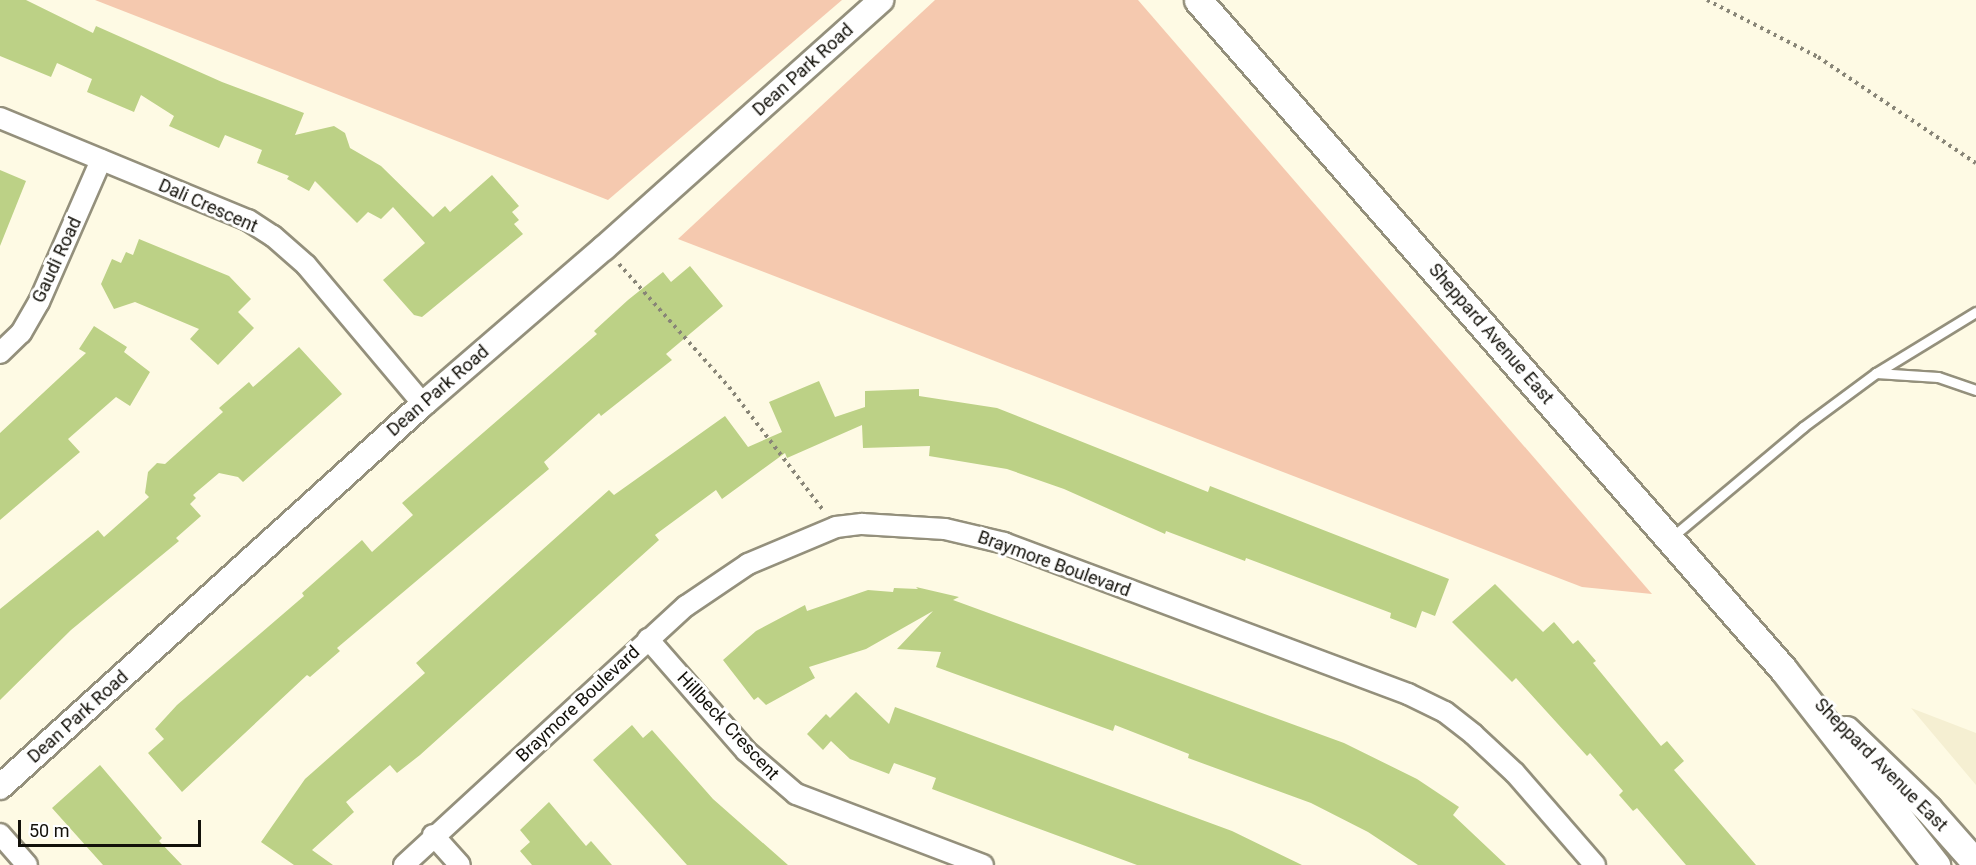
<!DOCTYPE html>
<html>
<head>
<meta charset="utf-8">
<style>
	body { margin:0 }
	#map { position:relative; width:1976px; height:865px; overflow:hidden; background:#fefae4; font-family:Roboto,sans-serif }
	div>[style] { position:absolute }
	.built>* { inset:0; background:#f5efd2 }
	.green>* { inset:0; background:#f5c9af }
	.building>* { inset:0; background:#bcd186 }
	.path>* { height:4px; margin-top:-2px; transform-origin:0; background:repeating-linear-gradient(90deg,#888577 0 3px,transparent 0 7.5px) }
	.roads { filter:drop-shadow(2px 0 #94907c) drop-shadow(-2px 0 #94907c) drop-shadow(0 2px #94907c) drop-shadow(0 -2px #94907c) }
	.service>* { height:9px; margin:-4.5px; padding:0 4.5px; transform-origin:4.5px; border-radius:4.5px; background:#fff }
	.minor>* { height:20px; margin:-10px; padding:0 10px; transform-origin:10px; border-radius:10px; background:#fff }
	.tertiary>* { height:24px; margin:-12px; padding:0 12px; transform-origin:12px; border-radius:12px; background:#fff }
	.secondary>* { height:27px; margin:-13.5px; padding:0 13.5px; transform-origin:13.5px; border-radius:13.5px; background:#fff }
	span { translate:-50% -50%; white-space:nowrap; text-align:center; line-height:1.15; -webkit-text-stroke:6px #fff; paint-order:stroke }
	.street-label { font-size:18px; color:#13110a }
	.scale { position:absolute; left:18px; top:820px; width:183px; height:27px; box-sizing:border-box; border:3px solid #13110a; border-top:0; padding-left:8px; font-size:18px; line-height:21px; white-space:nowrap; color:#13110a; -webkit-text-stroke:4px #fff; paint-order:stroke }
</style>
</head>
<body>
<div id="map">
	<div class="built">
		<i style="clip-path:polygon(1911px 708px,1976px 733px,1976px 785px)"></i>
	</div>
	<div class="green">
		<i style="clip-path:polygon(95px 0,842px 0,608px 200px)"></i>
		<i style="clip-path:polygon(935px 0,1138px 0,1652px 594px,1582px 587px,678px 239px)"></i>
	</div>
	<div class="building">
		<i style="clip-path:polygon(0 0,26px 0,93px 33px,96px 26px,222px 82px,304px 113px,295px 135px,334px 126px,345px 133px,350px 148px,381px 166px,433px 217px,445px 206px,450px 212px,492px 175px,519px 206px,512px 212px,519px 220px,514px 224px,523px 234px,422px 317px,414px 315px,383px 280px,425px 243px,393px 207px,381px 219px,368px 212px,357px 223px,315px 181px,309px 191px,287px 179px,289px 176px,257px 163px,262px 150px,225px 135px,219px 148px,169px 126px,174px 116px,141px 95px,134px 112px,87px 92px,92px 79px,57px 63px,51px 77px,0 56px)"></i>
		<i style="clip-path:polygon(0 170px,26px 181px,0 246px)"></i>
		<i style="clip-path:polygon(139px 239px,229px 276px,251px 299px,238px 312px,254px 328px,218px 365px,190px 339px,199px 329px,135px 302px,114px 309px,101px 284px,112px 259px,121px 263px,126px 252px,133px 255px)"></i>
		<i style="clip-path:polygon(690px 266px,723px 306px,666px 354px,672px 360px,601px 416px,599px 413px,544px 462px,549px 469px,337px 648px,340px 651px,310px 677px,307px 675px,182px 792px,148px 753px,164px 739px,155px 729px,177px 705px,304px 596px,302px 593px,362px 540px,372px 552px,413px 515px,402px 503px,597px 334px,594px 331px,628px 300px,663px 272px,671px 282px)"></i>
		<i style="clip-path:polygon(94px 326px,127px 347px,124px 352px,150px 372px,130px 406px,116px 397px,68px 439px,80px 452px,0 520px,0 433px,86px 353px,79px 349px)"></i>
		<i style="clip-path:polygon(299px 347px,342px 394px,243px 482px,238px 477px,219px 473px,193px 495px,196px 498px,190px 504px,201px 516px,176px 538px,179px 541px,71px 630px,0 700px,0 609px,98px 530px,104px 537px,149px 497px,145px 493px,148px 472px,157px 463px,165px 464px,223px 412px,219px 408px,249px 382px,253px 387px)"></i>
		<i style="clip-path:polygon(819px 381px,835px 417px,865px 407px,865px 391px,919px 389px,919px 396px,997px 408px,1208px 492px,1210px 486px,1449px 579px,1435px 616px,1422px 611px,1416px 628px,1390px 618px,1391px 613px,1246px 558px,1245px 561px,1166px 531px,1165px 534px,1064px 489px,1007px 469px,929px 456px,930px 446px,863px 448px,862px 425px,787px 458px,785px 453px,722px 499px,716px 490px,655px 535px,659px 540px,420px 755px,397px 773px,390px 765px,346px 802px,354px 812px,312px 850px,333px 865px,294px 865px,261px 842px,305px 779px,425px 673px,416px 663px,609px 490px,614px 495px,725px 416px,748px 447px,782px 432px,769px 402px)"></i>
		<i style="clip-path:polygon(1495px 584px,1543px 632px,1554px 622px,1573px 644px,1578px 640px,1596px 661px,1593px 663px,1661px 746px,1667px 741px,1684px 761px,1674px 770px,1756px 865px,1686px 865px,1637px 808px,1633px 811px,1619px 795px,1623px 791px,1590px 753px,1587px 756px,1516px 678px,1512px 682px,1452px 622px)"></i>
		<i style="clip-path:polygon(916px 587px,959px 597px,953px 600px,1344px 743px,1417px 779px,1459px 807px,1453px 815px,1506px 865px,1418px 865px,1368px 832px,1311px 803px,1188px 758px,1189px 754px,1115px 725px,1113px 731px,936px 667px,941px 652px,897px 649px,933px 611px,866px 649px,809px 667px,815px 678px,766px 705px,758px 697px,754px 700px,723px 660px,756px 631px,805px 605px,807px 611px,868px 590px,893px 592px,894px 588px,918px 589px)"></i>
		<i style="clip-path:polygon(856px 692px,889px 724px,895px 707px,1232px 831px,1302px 865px,1137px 865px,932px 789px,936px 778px,894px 763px,889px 774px,850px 759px,831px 741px,823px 750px,807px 734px,826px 714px,830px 718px)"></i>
		<i style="clip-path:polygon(632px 725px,643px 738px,652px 730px,713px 799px,788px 865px,687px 865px,593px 760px)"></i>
		<i style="clip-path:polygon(100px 765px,162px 838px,159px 841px,182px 865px,103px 865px,52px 808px)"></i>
		<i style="clip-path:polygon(549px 802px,586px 846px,591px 841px,612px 865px,532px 865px,520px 851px,530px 842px,520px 830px)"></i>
	</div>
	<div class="path">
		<i style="left:1707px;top:0;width:125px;rotate:27.2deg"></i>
		<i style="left:1818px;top:57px;width:190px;rotate:33.9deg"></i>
		<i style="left:619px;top:264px;width:165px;rotate:48.2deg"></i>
		<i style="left:729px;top:387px;width:155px;rotate:52.6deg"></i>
	</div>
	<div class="roads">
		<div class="service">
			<i style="left:1876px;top:373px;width:117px;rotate:-31.4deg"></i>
			<i style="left:1672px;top:537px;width:171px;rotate:-40deg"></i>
			<i style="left:1803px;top:427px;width:91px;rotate:-36.5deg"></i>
			<i style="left:1876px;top:373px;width:62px;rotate:3.7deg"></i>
			<i style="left:1938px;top:377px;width:40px;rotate:18.9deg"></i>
		</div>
		<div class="minor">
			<i style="left:0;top:118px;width:268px;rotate:22.4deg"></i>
			<i style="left:248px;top:220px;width:30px;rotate:33deg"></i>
			<i style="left:273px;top:236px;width:44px;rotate:41.3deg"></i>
			<i style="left:306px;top:265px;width:182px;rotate:49.9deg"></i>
			<i style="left:0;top:353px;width:29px;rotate:-44deg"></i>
			<i style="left:21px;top:333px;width:36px;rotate:-60deg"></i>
			<i style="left:39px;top:302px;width:155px;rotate:-66.4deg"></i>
			<i style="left:648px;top:639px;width:149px;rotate:48.8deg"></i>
			<i style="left:746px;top:751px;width:66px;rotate:40.7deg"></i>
			<i style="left:796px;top:794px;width:200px;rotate:20.8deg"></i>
			<i style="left:0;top:834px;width:41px;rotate:48.9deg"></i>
			<i style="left:433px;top:835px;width:40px;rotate:48deg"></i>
			<i style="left:404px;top:865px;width:383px;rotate:-42.6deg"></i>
			<i style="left:686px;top:606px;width:75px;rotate:-34.1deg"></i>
			<i style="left:748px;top:564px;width:95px;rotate:-22.8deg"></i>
			<i style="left:836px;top:527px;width:26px;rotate:-7deg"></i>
			<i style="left:862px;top:524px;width:83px;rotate:3.4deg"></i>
			<i style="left:945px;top:529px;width:61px;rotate:13.3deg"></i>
			<i style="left:1004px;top:543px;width:431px;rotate:20.5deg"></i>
			<i style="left:1408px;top:694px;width:41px;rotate:25.9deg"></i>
			<i style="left:1445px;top:712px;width:36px;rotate:38deg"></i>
			<i style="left:1473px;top:734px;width:57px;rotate:42.9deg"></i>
			<i style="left:1515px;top:773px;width:122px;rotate:49deg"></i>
		</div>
		<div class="tertiary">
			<i style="left:0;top:787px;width:571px;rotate:-42.16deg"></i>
			<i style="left:423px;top:404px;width:239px;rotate:-40.8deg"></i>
			<i style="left:604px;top:248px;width:372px;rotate:-41.8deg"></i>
		</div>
		<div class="secondary">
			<i style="left:1198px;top:0;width:889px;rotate:48.83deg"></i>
			<i style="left:1783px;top:669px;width:249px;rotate:52deg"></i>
			<i style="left:1846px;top:730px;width:114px;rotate:43.9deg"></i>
			<i style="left:1928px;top:809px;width:72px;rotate:48.4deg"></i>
		</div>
	</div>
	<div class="street-label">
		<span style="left:803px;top:70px;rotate:-42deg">Dean Park Road</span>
		<span style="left:208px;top:206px;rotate:24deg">Dali Crescent</span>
		<span style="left:57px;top:260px;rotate:-65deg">Gaudi Road</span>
		<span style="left:1491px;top:334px;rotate:49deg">Sheppard Avenue East</span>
		<span style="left:438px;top:391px;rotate:-41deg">Dean Park Road</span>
		<span style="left:1054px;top:564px;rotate:20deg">Braymore Boulevard</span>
		<span style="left:578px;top:704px;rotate:-43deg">Braymore Boulevard</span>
		<span style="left:78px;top:717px;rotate:-42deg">Dean Park Road</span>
		<span style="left:728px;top:726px;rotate:47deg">Hillbeck Crescent</span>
		<span style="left:1881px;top:765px;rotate:45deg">Sheppard Avenue East</span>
	</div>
	<div class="scale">50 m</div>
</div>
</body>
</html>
